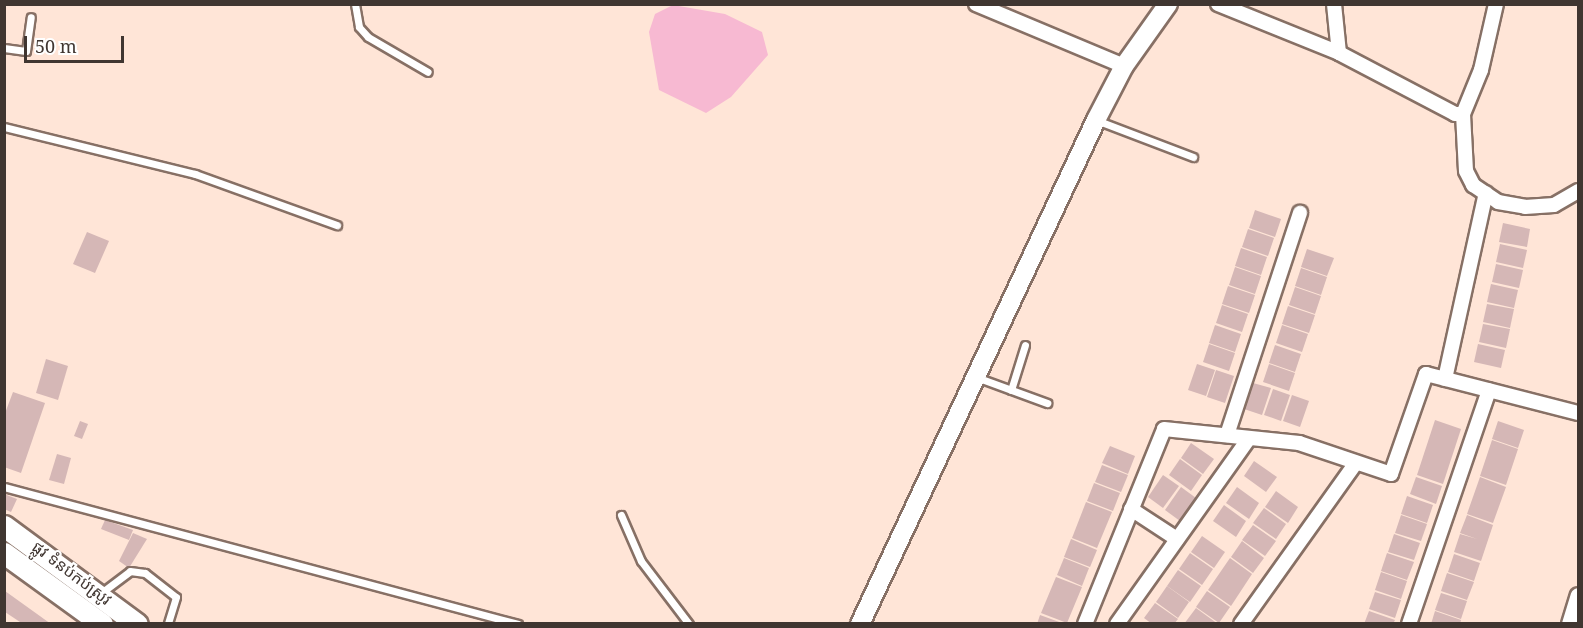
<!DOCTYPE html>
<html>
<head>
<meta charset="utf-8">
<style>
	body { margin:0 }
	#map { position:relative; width:1583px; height:628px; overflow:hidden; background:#ffe5d7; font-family:"Noto Serif","Noto Sans Khmer",serif }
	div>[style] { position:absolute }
	.water>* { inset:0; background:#f7b9d2 }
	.building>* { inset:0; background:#d5b7b6 }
	.roads { filter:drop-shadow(2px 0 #877065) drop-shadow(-2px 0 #877065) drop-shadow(0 2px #877065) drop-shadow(0 -2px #877065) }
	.service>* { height:7px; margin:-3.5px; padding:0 3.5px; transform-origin:3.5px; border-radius:3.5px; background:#fff }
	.minor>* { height:14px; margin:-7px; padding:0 7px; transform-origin:7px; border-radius:7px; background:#fff }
	.secondary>* { height:18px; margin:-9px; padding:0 9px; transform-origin:9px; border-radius:9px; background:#fff }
	.primary>* { height:21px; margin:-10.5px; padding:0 10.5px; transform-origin:10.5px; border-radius:10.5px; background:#fff }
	span { translate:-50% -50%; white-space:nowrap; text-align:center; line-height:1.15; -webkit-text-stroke:4.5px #fff; paint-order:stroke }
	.street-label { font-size:16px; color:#403631 }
	.frame { position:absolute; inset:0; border:6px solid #403631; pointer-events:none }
	.scale { position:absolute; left:24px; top:36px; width:100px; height:27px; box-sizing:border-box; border:3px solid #403631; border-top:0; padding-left:8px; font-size:18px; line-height:21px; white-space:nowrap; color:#403631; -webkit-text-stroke:4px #fff; paint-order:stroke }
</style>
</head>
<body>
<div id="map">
	<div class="water">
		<i style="clip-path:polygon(673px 5px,725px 14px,762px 32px,768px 55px,731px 97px,706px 113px,659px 90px,649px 32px,655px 14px)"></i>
	</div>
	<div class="building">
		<i style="clip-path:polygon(1255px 210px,1281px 219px,1275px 237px,1249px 228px)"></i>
		<i style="clip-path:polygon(1503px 223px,1530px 229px,1527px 247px,1499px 242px)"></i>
		<i style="clip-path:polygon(1248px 229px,1274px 238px,1268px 256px,1242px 247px)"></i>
		<i style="clip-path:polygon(87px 232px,109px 241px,95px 273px,73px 264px)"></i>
		<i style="clip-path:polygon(1500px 244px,1527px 250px,1523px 268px,1496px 262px)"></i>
		<i style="clip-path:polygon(1241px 248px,1267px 257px,1261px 275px,1235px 266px)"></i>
		<i style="clip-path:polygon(1307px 249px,1334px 258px,1327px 276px,1301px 267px)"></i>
		<i style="clip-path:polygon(1496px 264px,1523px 270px,1519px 288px,1492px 282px)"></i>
		<i style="clip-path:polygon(1235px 267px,1261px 276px,1255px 294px,1229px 285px)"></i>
		<i style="clip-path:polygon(1301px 268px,1327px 277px,1321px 295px,1295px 286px)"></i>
		<i style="clip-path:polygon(1491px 284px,1518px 290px,1514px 308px,1487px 302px)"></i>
		<i style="clip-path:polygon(1228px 286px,1255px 295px,1249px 313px,1222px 304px)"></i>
		<i style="clip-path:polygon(1295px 287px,1321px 296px,1315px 314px,1289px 305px)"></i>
		<i style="clip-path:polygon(1487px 304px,1514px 309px,1510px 328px,1483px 322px)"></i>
		<i style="clip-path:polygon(1222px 305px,1248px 314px,1242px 332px,1216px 323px)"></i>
		<i style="clip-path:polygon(1288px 306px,1315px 315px,1309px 333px,1282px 324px)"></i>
		<i style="clip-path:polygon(1483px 324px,1510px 329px,1506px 348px,1479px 342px)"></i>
		<i style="clip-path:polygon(1215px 325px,1241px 334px,1235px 352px,1209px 343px)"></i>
		<i style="clip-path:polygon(1282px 325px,1308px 334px,1302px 352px,1276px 343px)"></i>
		<i style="clip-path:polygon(1209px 344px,1235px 353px,1229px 371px,1203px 362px)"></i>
		<i style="clip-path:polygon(1478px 344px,1505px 350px,1501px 368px,1474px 362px)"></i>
		<i style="clip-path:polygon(1275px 345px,1301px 354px,1295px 372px,1269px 363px)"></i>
		<i style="clip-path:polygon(46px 359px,68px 366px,58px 400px,36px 393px)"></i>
		<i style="clip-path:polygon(1197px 364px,1215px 370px,1206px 396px,1188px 390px)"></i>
		<i style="clip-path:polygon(1269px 364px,1295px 373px,1289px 391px,1263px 382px)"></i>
		<i style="clip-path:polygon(1216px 370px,1234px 376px,1225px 403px,1207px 397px)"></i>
		<i style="clip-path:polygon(1253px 383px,1271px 388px,1262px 415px,1244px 409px)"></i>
		<i style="clip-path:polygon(1273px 389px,1290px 395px,1281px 421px,1264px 415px)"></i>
		<i style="clip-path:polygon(13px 392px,45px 403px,21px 473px,4px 467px,4px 416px)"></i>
		<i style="clip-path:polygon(1292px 395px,1309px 401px,1300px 427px,1283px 421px)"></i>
		<i style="clip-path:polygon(1435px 420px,1461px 429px,1443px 484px,1417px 475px)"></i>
		<i style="clip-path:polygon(80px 421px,88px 424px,82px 439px,74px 436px)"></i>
		<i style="clip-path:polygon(1498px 421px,1524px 430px,1518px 448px,1492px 439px)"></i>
		<i style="clip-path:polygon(1492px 440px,1518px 449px,1506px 485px,1480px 476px)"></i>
		<i style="clip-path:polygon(1191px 443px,1214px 459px,1203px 474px,1181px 458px)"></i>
		<i style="clip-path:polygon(1110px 446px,1135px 456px,1128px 474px,1102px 463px)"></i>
		<i style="clip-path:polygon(57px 454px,71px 458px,64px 484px,49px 480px)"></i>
		<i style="clip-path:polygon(1180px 459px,1202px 475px,1191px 491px,1169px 475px)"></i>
		<i style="clip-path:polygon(1254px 461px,1277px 477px,1266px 492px,1244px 476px)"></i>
		<i style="clip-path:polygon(1102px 465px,1128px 475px,1121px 492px,1095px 482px)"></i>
		<i style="clip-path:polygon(1163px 475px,1179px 486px,1163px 508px,1148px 497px)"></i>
		<i style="clip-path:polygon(1416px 477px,1442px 486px,1436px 504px,1410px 494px)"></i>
		<i style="clip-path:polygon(1480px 477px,1506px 487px,1493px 523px,1467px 514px)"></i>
		<i style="clip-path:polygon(1094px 483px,1120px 493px,1113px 511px,1087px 501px)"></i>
		<i style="clip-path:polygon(1181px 487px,1196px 498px,1180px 521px,1165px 510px)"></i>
		<i style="clip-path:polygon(1237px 487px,1259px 503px,1249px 519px,1226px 503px)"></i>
		<i style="clip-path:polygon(1276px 491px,1298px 507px,1288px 523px,1265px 507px)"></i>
		<i style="clip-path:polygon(4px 494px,17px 499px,11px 512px,4px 509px)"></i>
		<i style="clip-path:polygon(1407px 496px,1433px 505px,1427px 523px,1401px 514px)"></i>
		<i style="clip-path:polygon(1086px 502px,1112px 512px,1097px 548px,1072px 538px)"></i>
		<i style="clip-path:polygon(1224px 505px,1246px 521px,1236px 537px,1213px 521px)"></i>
		<i style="clip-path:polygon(1264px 508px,1286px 524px,1276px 539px,1253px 523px)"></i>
		<i style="clip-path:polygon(1401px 515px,1427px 524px,1421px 541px,1395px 533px)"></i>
		<i style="clip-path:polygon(1467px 515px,1493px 525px,1481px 561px,1454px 552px,1460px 534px,1477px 539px,1460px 533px)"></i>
		<i style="clip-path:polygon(105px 520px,133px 530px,129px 540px,101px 529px)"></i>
		<i style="clip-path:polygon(1253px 525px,1276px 541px,1265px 556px,1242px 540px)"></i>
		<i style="clip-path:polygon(133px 533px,147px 539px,129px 568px,119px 561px)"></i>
		<i style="clip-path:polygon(1394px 534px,1420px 543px,1414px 560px,1388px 552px)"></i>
		<i style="clip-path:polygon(1202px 536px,1225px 552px,1214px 568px,1191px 552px)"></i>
		<i style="clip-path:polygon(1071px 539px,1097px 550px,1090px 567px,1064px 557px)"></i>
		<i style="clip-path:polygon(1242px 541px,1264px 558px,1253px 573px,1231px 557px)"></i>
		<i style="clip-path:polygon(1190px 553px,1213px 569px,1202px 585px,1179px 569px)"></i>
		<i style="clip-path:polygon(1387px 553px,1414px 562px,1407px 580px,1381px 571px)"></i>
		<i style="clip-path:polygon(1454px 554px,1480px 563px,1474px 581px,1448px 572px)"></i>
		<i style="clip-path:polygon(1064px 558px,1089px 568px,1082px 586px,1057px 575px)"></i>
		<i style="clip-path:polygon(1230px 558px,1252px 574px,1231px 606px,1208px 590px)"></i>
		<i style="clip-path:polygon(1178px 570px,1201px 586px,1190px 602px,1167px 586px)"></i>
		<i style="clip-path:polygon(1381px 572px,1407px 581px,1401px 599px,1375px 590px)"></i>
		<i style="clip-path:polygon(1447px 573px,1474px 582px,1467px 600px,1441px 591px)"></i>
		<i style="clip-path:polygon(1056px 577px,1082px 587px,1067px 623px,1041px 613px)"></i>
		<i style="clip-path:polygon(1167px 586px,1189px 602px,1178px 618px,1156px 602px)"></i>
		<i style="clip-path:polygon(5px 591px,51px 624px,23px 624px,5px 612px)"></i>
		<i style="clip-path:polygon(1207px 591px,1230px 607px,1219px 623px,1196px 607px)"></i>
		<i style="clip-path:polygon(1375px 592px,1401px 600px,1395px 618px,1369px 609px)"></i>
		<i style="clip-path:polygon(1441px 593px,1467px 601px,1461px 619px,1435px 610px)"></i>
		<i style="clip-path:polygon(1155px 603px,1178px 619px,1174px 624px,1152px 624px,1144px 618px)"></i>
		<i style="clip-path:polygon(1196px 608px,1218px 624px,1184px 624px)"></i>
		<i style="clip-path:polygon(1369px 611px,1395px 620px,1393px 624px,1364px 624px)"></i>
		<i style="clip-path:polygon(1435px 611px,1461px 620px,1460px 624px,1431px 624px)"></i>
		<i style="clip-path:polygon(1040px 615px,1062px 623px,1062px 624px,1037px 624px)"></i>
	</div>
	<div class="roads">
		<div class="service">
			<i style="left:355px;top:4px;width:23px;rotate:80deg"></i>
			<i style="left:359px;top:27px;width:13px;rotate:48deg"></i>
			<i style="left:368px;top:37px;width:69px;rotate:30.3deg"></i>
			<i style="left:4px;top:48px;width:22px;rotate:8deg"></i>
			<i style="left:26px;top:51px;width:34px;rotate:-82deg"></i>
			<i style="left:1096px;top:120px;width:104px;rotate:20.9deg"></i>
			<i style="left:4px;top:127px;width:197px;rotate:13.8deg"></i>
			<i style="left:195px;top:174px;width:151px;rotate:19.8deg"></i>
			<i style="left:976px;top:377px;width:76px;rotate:20.1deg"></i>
			<i style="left:1011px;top:390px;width:47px;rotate:-72.7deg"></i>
			<i style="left:4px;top:487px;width:532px;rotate:14.92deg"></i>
			<i style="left:621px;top:515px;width:50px;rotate:66.5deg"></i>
			<i style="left:641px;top:561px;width:79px;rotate:52.7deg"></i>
			<i style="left:101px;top:593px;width:36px;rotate:-37deg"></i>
			<i style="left:130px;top:571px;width:15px;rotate:8deg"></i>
			<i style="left:145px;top:573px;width:39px;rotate:38deg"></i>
			<i style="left:176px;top:597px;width:28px;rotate:107deg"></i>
		</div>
		<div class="minor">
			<i style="left:976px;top:4px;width:160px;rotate:22.7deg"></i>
			<i style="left:1218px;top:4px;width:131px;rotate:22deg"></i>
			<i style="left:1339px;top:53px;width:131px;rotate:27.7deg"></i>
			<i style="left:1455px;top:114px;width:8px"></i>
			<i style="left:1334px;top:4px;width:49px;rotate:84.2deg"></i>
			<i style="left:1496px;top:4px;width:68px;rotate:102.8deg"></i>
			<i style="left:1481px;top:70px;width:48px;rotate:112.2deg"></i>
			<i style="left:1463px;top:114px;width:57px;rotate:87deg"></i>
			<i style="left:1466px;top:171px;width:16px;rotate:63deg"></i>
			<i style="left:1473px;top:185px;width:30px;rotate:34deg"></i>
			<i style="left:1498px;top:202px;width:27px;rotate:10deg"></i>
			<i style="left:1525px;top:207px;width:29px;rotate:-4deg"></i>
			<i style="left:1554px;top:205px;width:28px;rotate:-30deg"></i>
			<i style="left:1445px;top:379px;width:190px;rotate:-77.6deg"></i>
			<i style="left:1227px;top:435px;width:234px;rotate:-71.8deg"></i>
			<i style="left:1131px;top:509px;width:55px;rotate:33.1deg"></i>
			<i style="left:1085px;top:624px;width:210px;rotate:-67.9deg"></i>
			<i style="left:1164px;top:429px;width:136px;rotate:5.9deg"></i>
			<i style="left:1299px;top:443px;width:97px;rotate:18.6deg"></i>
			<i style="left:1391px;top:474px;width:106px;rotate:-70.7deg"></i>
			<i style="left:1426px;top:374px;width:157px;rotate:14.4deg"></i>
			<i style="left:1117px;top:624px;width:228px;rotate:-54.6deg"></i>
			<i style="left:1241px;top:624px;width:198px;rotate:-54.5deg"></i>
			<i style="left:1409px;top:624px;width:247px;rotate:-71.1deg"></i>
			<i style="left:1569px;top:624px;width:30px;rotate:-73deg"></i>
		</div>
		<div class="secondary">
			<i style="left:860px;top:624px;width:557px;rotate:-64.91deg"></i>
			<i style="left:1096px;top:120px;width:61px;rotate:-62.6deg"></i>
			<i style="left:1124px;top:66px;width:76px;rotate:-54.6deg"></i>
		</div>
		<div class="primary">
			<i style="left:4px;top:526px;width:165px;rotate:36.4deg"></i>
			<i style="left:4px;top:553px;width:121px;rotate:35.9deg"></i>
		</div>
	</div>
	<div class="street-label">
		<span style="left:72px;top:573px;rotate:37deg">ផ្លូវ ទំនប់កប់ស្រូវ</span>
	</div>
	<div class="frame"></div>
	<div class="scale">50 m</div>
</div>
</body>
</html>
